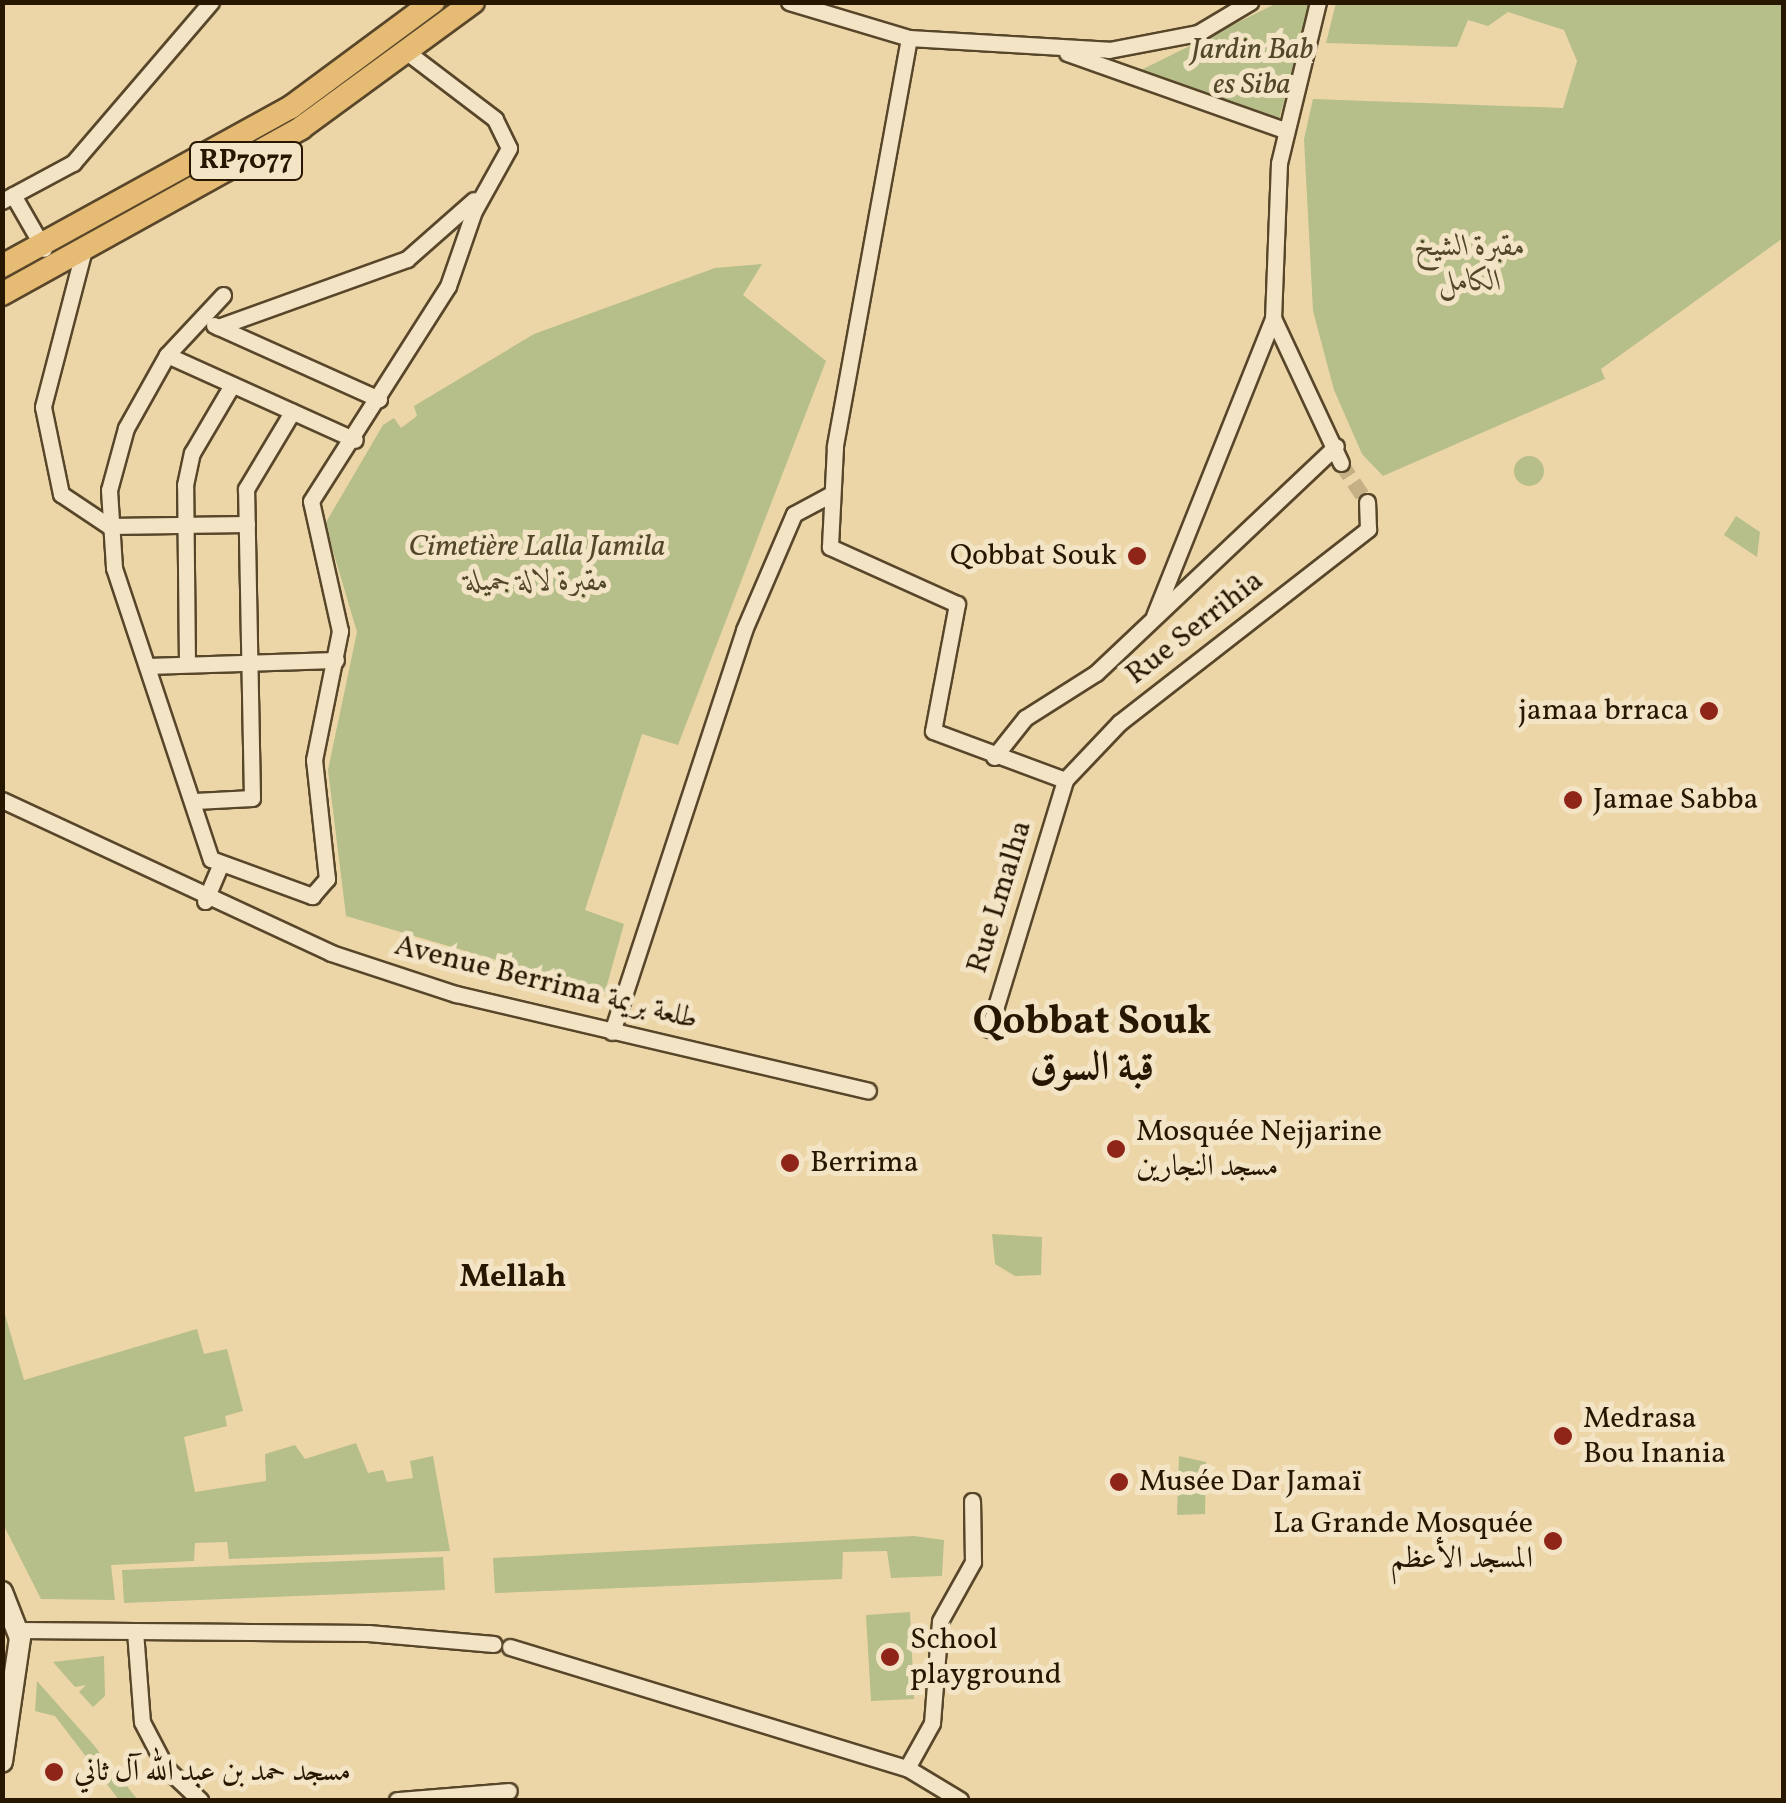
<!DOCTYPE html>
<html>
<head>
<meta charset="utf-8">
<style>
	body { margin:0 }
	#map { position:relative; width:1786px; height:1803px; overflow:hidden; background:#ecd6a7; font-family:Vollkorn,Amiri,serif }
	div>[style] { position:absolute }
	.green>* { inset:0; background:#b6be89 }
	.round { border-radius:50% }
	.street-tunnel>* { height:15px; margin-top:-7.5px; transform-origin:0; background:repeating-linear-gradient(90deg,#c5b086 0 15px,transparent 0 23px) }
	.roads { filter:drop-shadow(2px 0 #58462a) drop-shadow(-2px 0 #58462a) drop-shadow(0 2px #58462a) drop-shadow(0 -2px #58462a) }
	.street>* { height:15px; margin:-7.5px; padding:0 7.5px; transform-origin:7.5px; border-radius:7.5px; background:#f3e4c6 }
	.secondary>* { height:20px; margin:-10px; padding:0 10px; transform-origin:10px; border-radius:10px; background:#f3e4c6 }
	.primary>* { height:22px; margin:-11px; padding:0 11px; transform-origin:11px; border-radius:11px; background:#e6bb74 }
	.dots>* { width:28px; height:28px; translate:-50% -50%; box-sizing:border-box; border:5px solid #f3e4c6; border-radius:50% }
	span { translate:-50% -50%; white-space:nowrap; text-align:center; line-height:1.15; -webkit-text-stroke:10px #f3e4c6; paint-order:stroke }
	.shield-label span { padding:2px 8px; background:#f3e4c6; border:2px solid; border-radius:8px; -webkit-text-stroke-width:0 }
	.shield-label { font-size:28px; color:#271600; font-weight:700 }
	.park-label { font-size:30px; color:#524829; font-style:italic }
	.poi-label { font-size:30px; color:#271600 }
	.right { translate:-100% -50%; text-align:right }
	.left { translate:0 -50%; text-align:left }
	.street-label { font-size:30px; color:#271600 }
	.neighbourhood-label { font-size:32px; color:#271600; font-weight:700 }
	.district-label { font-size:40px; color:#271600; font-weight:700 }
	.frame { position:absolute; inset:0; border:5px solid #271600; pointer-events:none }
</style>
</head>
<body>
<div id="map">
	<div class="green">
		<i style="clip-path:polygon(1277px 3px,1312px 3px,1279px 119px,1141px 70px)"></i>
		<i style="clip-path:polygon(1336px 3px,1783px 3px,1783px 238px,1601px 369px,1605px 379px,1383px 476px,1362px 454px,1334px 390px,1313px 311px,1304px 139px,1313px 99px,1563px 108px,1577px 61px,1564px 30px,1508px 12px,1488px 26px,1468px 20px,1457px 47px,1326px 43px)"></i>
		<i style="clip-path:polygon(762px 264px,743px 295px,826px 361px,678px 745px,642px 734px,585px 910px,624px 924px,605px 992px,346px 916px,328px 770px,357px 632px,325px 524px,383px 425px,394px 418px,401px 428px,417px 416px,414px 406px,534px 334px,715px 268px)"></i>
		<i class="round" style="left:1514px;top:456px;width:30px;height:30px"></i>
		<i style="clip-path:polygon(1736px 516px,1760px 532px,1757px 557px,1724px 535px)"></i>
		<i style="clip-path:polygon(992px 1234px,1042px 1237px,1041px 1275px,1015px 1276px,995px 1264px)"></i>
		<i style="clip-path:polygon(2px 1304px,24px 1380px,197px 1329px,204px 1354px,227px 1349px,243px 1411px,225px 1416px,227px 1426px,184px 1437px,195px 1492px,266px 1481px,265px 1454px,295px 1445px,305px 1459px,356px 1443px,368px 1473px,383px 1470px,387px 1482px,413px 1478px,410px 1461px,433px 1456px,450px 1551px,229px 1559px,227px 1542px,195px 1543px,194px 1561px,111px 1565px,115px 1600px,41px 1599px,3px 1524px)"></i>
		<i style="clip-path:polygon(1179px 1456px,1206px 1462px,1205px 1514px,1177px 1515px)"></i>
		<i style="clip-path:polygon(914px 1536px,944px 1540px,942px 1576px,891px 1578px,887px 1551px,843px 1552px,842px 1579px,495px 1593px,493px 1558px)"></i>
		<i style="clip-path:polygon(443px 1557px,445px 1590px,124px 1603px,122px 1570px)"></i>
		<i style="clip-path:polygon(910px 1612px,914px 1699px,871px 1701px,866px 1615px)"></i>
		<i style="clip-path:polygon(104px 1656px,105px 1696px,93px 1707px,79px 1692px,86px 1685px,75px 1687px,53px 1662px)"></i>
		<i style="clip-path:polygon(37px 1681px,92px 1743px,138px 1800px,119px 1800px,55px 1716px,35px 1711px)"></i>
	</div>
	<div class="street-tunnel">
		<i style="left:1341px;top:463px;width:47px;rotate:56.3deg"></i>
	</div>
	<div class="roads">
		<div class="street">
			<i style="left:789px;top:2px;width:125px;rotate:16.7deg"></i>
			<i style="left:909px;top:38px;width:200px;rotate:3.4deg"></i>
			<i style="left:1109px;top:50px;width:91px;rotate:-10.8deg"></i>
			<i style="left:1198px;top:33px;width:61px;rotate:-30.8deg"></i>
			<i style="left:1318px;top:2px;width:166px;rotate:103.6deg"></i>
			<i style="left:1279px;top:163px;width:155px;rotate:92.2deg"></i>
			<i style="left:1273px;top:318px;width:160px;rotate:64.9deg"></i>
			<i style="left:909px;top:38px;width:416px;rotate:100.3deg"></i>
			<i style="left:835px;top:447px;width:100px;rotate:92.9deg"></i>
			<i style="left:830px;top:547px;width:139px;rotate:24.2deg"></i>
			<i style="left:957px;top:604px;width:129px;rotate:100.7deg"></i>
			<i style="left:933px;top:731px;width:141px;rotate:20.4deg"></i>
			<i style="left:1067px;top:53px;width:231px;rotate:19.5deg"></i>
			<i style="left:13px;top:195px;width:62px;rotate:60.1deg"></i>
			<i style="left:2px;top:201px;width:81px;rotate:-28.2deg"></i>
			<i style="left:73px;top:163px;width:212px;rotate:-49.4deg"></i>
			<i style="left:83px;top:253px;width:159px;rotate:104.6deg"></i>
			<i style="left:43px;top:407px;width:89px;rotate:78.3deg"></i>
			<i style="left:61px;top:494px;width:58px;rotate:33.7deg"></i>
			<i style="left:109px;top:526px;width:138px;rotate:-0.8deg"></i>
			<i style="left:223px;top:295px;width:82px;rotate:133deg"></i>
			<i style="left:167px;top:355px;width:84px;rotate:119.3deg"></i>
			<i style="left:126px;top:428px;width:64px;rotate:105.3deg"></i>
			<i style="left:109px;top:490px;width:78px;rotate:86.3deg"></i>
			<i style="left:114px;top:568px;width:307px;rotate:71.6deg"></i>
			<i style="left:211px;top:859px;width:108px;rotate:20.1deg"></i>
			<i style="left:312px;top:896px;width:23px;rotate:-49deg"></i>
			<i style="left:327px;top:879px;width:120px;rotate:-96.2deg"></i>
			<i style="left:314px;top:760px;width:132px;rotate:-78.6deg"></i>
			<i style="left:340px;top:631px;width:133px;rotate:-102.6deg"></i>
			<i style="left:311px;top:501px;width:255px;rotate:-57.5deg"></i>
			<i style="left:448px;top:286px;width:79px;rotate:-70.9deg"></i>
			<i style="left:474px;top:211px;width:72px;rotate:-60.9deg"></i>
			<i style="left:509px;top:148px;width:32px;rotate:-116deg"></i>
			<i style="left:495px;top:119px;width:109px;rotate:-142.8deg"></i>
			<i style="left:214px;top:325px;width:181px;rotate:24.2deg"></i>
			<i style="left:218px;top:327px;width:201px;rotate:-19.8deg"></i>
			<i style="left:407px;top:259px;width:89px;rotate:-41.4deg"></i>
			<i style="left:167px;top:355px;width:206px;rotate:24.3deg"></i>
			<i style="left:1154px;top:616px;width:321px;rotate:-68.2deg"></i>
			<i style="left:187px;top:663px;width:178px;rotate:-90.6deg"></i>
			<i style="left:185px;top:485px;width:33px;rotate:-78deg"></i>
			<i style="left:192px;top:453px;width:79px;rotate:-59.5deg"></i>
			<i style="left:147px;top:666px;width:189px;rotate:-1.8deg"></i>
			<i style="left:994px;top:757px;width:50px;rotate:-51.5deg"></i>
			<i style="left:1025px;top:718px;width:84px;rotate:-32.4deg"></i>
			<i style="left:1096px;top:673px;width:330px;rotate:-43.4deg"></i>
			<i style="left:2px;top:800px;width:363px;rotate:24.9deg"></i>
			<i style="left:331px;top:953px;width:132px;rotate:18.2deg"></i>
			<i style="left:456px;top:994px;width:423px;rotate:13.2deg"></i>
			<i style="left:195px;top:801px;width:57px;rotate:-3deg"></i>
			<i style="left:252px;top:798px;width:309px;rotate:-91.1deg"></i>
			<i style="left:246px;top:489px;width:90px;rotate:-59.1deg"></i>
			<i style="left:205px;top:901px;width:38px;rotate:-67deg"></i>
			<i style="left:989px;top:1029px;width:260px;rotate:-73deg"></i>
			<i style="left:1065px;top:780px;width:79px;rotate:-46.5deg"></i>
			<i style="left:1119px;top:723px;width:316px;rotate:-37.9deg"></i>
			<i style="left:1368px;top:529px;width:27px;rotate:-92deg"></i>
			<i style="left:612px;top:1032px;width:423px;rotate:-71.8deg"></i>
			<i style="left:744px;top:630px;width:126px;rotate:-66.7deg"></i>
			<i style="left:794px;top:514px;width:40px;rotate:-28deg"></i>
			<i style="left:18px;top:1630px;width:350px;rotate:0.5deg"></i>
			<i style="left:368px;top:1633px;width:126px;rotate:5deg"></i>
			<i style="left:135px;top:1631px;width:91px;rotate:85.6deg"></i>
			<i style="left:142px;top:1722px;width:52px;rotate:62.4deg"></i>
			<i style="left:166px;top:1768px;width:47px;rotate:43.3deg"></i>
			<i style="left:510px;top:1647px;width:415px;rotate:17deg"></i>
			<i style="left:907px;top:1768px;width:62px;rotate:31.1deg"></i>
			<i style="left:907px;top:1768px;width:51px;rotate:-60.9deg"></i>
			<i style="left:932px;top:1723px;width:102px;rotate:-85.5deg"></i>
			<i style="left:940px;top:1621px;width:68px;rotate:-60.8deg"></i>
			<i style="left:973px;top:1562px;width:61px;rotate:-90.9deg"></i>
			<i style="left:397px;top:1800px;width:112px;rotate:-4.6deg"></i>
		</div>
		<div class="secondary">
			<i style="left:2px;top:1592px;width:49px;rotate:68.6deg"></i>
			<i style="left:20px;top:1638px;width:125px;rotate:98.3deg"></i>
		</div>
		<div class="primary">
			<i style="left:2px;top:266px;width:330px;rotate:-28.8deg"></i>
			<i style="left:291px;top:107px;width:177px;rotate:-36.5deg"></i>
			<i style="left:2px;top:294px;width:342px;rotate:-29deg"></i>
			<i style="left:301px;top:128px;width:213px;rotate:-36.2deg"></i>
		</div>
	</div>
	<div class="dots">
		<i style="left:1137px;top:556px;background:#8f2418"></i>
		<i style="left:1709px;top:711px;background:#8f2418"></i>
		<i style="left:1573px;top:800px;background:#8f2418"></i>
		<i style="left:1116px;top:1149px;background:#8f2418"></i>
		<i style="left:790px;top:1163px;background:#8f2418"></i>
		<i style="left:1563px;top:1436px;background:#8f2418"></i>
		<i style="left:1119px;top:1482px;background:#8f2418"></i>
		<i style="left:1553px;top:1541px;background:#8f2418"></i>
		<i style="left:890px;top:1657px;background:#8f2418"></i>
		<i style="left:54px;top:1772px;background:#8f2418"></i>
	</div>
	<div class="shield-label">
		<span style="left:246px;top:161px">RP7077</span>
	</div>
	<div class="park-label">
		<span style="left:1252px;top:67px">Jardin Bab<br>es Siba</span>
		<span style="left:1470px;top:264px">مقبرة الشيخ<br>الكامل</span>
		<span style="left:537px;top:564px">Cimetière Lalla Jamila<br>مقبرة لالة جميلة</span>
	</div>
	<div class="poi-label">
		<span class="right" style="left:1117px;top:556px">Qobbat Souk</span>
		<span class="right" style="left:1689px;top:711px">jamaa brraca</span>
		<span class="left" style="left:1593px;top:800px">Jamae Sabba</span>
		<span class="left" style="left:1136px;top:1149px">Mosquée Nejjarine<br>مسجد النجارين</span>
		<span class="left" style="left:810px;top:1163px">Berrima</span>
		<span class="left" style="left:1583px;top:1436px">Medrasa<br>Bou Inania</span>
		<span class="left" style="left:1139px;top:1482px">Musée Dar Jamaï</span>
		<span class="right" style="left:1533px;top:1541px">La Grande Mosquée<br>المسجد الأعظم</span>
		<span class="left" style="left:910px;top:1657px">School<br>playground</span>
		<span class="left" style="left:74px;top:1772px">مسجد حمد بن عبد الله آل ثاني</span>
	</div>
	<div class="street-label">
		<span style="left:1195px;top:628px;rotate:-38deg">Rue Serrihia</span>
		<span style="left:1000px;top:897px;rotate:-73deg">Rue Lmalha</span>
		<span style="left:546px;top:983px;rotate:14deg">Avenue Berrima طلعة بريمة</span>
	</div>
	<div class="neighbourhood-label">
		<span style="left:513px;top:1278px">Mellah</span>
	</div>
	<div class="district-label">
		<span style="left:1092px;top:1046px">Qobbat Souk<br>قبة السوق</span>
	</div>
	<div class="frame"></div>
</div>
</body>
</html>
